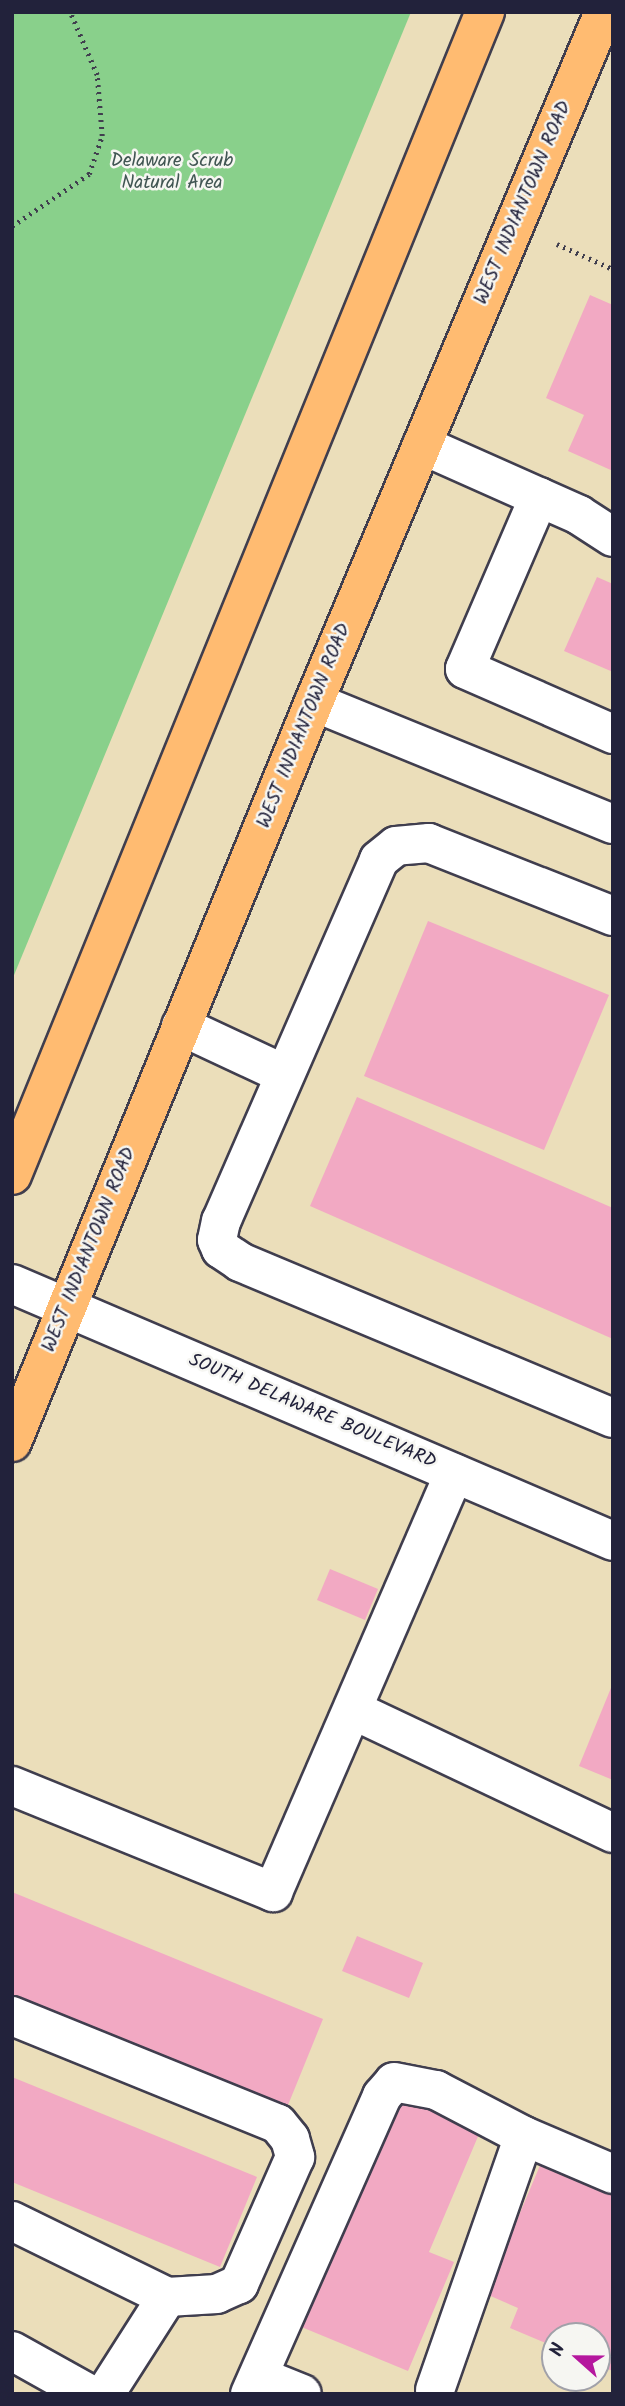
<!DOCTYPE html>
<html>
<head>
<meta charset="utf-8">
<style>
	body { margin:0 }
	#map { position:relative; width:625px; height:2406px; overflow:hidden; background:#ebdeba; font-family:Kalam,sans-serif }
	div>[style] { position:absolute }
	.green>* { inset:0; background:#89d08b }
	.building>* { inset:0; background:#f2a9c3 }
	.path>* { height:4.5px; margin-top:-2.25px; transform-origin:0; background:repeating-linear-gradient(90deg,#403e4e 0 2px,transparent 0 7px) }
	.roads { filter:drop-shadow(2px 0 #403e4e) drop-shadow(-2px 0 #403e4e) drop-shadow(0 2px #403e4e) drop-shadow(0 -2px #403e4e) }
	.minor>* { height:38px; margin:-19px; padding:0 19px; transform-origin:19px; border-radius:19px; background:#fff }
	.major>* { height:38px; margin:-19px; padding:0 19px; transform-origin:19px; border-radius:19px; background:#ffbb71 }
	span { translate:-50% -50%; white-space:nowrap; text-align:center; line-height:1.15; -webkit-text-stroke:5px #f6f6f2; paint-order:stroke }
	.park-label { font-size:19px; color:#415653 }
	.street-label { font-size:19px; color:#22223b }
	.frame { position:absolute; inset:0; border:14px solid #22223b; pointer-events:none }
	.north { position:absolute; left:541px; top:2322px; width:70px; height:70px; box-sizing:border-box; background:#f6f6f2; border:2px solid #a1a1a9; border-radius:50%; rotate:291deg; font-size:19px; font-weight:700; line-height:28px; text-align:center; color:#22223b }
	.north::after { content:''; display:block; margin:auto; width:24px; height:32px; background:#b5179e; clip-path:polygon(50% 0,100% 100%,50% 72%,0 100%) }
</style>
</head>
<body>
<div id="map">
	<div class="green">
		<i style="clip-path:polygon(12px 12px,411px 12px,12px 980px)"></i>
	</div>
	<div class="building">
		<i style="clip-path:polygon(590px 295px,613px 305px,613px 471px,568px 451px,584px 415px,546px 398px)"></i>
		<i style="clip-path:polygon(597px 577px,613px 584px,613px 672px,564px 651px)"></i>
		<i style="clip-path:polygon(428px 921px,609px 995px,544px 1150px,364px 1076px)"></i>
		<i style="clip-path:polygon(357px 1097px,613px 1208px,613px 1339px,310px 1206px)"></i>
		<i style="clip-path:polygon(330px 1569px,378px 1589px,365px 1620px,317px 1600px)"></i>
		<i style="clip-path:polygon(613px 1683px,613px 1780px,579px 1766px)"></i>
		<i style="clip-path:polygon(12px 1892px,323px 2019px,286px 2110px,12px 1997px)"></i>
		<i style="clip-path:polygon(357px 1936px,423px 1963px,409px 1998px,342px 1971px)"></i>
		<i style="clip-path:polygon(12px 2077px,257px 2177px,220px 2267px,12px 2182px)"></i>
		<i style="clip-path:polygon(397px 2091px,482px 2127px,429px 2252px,454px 2262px,408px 2371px,299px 2326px)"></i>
		<i style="clip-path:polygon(541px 2163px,613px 2194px,613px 2371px,597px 2365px,597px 2336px,555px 2336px,555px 2347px,510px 2328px,518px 2308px,486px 2294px)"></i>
	</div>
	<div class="path">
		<i style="left:12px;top:226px;width:93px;rotate:-34deg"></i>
		<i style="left:89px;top:174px;width:40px;rotate:-71.1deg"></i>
		<i style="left:102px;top:136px;width:61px;rotate:-94.7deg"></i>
		<i style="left:97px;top:75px;width:69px;rotate:-113.2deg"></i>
		<i style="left:557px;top:244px;width:61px;rotate:24.1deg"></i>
	</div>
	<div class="roads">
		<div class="minor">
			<i style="left:422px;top:445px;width:172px;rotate:24deg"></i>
			<i style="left:579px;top:515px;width:40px;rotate:32.9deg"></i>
			<i style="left:539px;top:497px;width:187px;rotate:113.3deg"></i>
			<i style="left:465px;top:669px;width:162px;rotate:23.7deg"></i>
			<i style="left:314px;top:702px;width:323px;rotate:22.2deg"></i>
			<i style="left:613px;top:916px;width:198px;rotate:-158.4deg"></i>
			<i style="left:429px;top:843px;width:33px;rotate:175deg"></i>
			<i style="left:396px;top:846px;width:22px;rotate:141deg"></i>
			<i style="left:379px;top:860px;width:394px;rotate:113.6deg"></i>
			<i style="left:221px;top:1221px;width:19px;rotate:102deg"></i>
			<i style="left:217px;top:1240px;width:10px;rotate:66deg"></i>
			<i style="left:221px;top:1249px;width:23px;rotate:34deg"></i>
			<i style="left:240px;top:1262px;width:404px;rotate:22.7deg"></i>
			<i style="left:181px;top:1026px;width:114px;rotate:25deg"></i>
			<i style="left:12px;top:1284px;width:654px;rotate:23.15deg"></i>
			<i style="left:353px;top:1710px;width:288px;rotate:25.3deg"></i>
			<i style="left:12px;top:1786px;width:282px;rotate:22.1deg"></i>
			<i style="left:273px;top:1892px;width:456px;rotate:-66.6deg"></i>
			<i style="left:12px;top:2016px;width:287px;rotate:22.1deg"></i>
			<i style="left:278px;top:2124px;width:19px;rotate:51deg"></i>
			<i style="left:290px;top:2139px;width:19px;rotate:74deg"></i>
			<i style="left:295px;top:2157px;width:139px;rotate:113.8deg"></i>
			<i style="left:239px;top:2284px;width:24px;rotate:156deg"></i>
			<i style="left:217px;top:2294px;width:50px;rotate:176.6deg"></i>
			<i style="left:167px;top:2297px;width:115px;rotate:122.6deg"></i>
			<i style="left:12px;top:2221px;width:173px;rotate:26.1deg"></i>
			<i style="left:12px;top:2351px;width:88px;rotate:29.2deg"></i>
			<i style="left:260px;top:2377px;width:45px;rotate:22deg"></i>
			<i style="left:435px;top:2390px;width:269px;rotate:-70.7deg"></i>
			<i style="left:250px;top:2394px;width:326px;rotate:-66.1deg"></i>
			<i style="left:382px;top:2096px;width:18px;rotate:-49deg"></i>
			<i style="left:394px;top:2082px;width:43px;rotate:10.8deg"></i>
			<i style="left:436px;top:2090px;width:99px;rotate:27.6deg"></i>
			<i style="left:524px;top:2136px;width:97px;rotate:23.1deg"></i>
		</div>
		<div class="major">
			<i style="left:12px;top:1175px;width:1256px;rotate:-67.87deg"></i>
			<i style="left:12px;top:1442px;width:799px;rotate:-67.8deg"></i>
			<i style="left:314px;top:702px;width:748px;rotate:-67.2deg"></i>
		</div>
	</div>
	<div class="park-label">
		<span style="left:172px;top:173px">Delaware Scrub<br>Natural Area</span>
	</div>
	<div class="street-label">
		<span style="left:524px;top:203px;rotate:-67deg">WEST INDIANTOWN ROAD</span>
		<span style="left:305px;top:726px;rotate:-68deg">WEST INDIANTOWN ROAD</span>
		<span style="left:90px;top:1250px;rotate:-68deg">WEST INDIANTOWN ROAD</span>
		<span style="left:312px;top:1412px;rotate:23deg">SOUTH DELAWARE BOULEVARD</span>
	</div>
	<div class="frame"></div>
	<div class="north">N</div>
</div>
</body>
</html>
